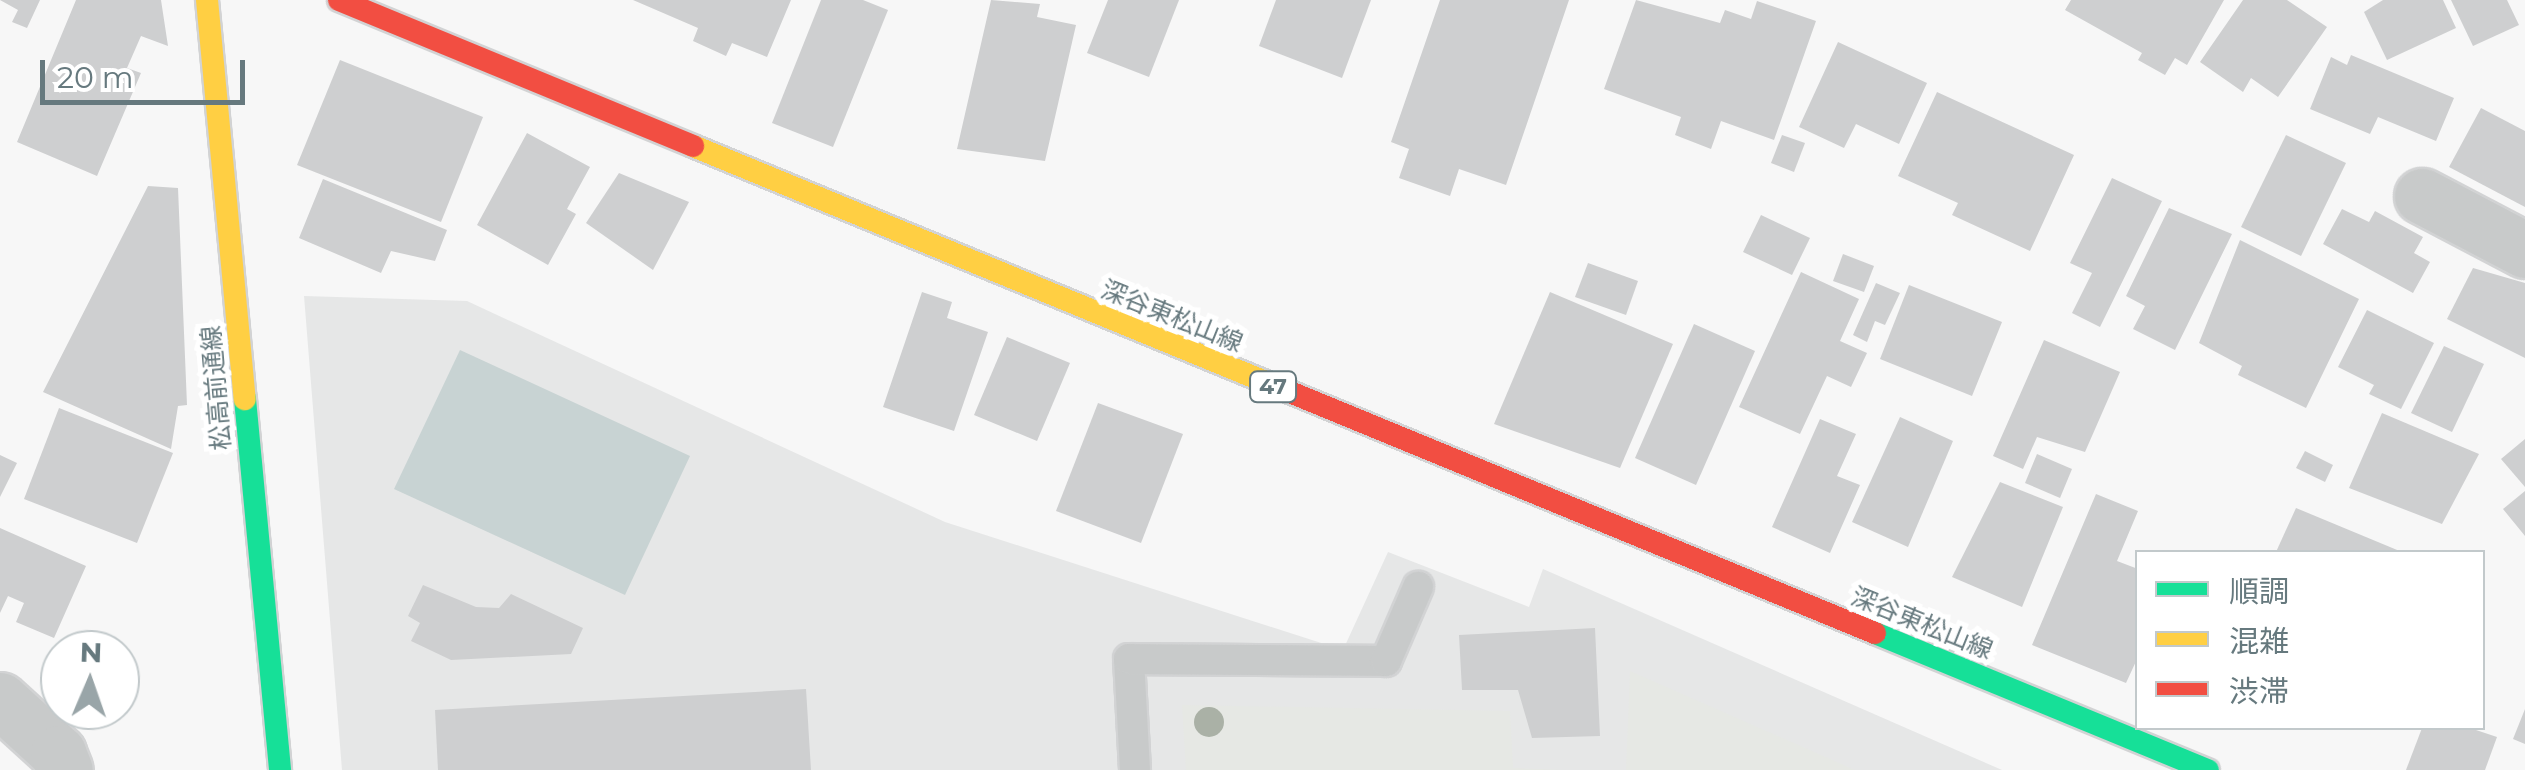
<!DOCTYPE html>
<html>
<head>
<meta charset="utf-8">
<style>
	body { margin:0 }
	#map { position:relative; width:2525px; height:770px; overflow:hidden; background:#f7f7f7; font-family:Montserrat,"Noto Sans JP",sans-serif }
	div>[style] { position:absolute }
	.built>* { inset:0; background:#e6e7e7 }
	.green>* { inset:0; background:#e6e8e4 }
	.water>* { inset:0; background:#c8d3d3 }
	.building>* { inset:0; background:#cecfd0 }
	.roads { filter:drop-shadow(2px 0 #d2d3d4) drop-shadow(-2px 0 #d2d3d4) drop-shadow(0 2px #d2d3d4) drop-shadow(0 -2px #d2d3d4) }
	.lane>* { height:30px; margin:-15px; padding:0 15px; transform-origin:15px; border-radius:15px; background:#c8caca }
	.street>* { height:55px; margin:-27.5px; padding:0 27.5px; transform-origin:27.5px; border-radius:27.5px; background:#c8caca }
	.fast>* { height:22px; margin:-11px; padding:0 11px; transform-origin:11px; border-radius:11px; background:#16e098 }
	.slow>* { height:22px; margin:-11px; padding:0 11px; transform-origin:11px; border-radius:11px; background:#ffcf43 }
	.jam>* { height:22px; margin:-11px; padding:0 11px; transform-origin:11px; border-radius:11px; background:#f24e42 }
	.trees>* { width:30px; height:30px; margin:-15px; border-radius:50%; background:#aab1a6 }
	span { translate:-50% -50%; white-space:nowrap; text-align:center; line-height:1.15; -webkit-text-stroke:10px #fff; paint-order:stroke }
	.shield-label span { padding:2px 8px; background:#fff; border:2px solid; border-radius:8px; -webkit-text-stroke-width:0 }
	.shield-label { font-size:22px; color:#66797e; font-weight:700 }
	.street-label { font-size:25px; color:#66797e }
	.legend { position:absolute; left:2135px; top:550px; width:350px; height:180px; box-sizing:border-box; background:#fff; border:2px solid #c2c9cb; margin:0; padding:12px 18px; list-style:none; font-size:30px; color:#66797e }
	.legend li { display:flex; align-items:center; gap:20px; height:50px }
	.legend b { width:50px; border:2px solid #c2c9cb }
	.north { position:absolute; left:40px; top:630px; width:100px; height:100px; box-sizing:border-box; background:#fff; border:2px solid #c2c9cb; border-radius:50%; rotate:2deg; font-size:28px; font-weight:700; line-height:40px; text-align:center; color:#66797e }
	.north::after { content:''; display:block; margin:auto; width:35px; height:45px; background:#99a5a8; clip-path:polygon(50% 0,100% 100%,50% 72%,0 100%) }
	.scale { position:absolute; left:40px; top:60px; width:205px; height:45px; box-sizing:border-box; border:5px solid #66797e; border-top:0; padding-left:12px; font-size:30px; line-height:35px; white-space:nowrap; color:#66797e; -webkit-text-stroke:8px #fff; paint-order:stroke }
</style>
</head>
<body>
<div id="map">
	<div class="built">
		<i style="clip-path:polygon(304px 296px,467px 301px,945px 522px,1343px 650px,1388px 552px,1529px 607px,1543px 569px,2002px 770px,342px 770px)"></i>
	</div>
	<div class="green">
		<i style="clip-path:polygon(1630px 671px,1855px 770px,1626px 770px)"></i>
		<i style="clip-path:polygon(1182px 705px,1510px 711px,1513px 768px,1563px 770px,1186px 770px)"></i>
	</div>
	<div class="water">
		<i style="clip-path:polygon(460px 350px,690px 456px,625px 595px,394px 489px)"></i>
	</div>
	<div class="building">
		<i style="clip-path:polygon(0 0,40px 0,27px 28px,12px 22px,18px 10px)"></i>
		<i style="clip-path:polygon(76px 0,161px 0,168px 46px,141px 36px,127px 68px,141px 73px,97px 176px,17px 142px)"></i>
		<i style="clip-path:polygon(633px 0,791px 0,767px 57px,732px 43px,726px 56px,693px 41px,698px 28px)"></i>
		<i style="clip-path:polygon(821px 0,863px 0,888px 10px,833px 147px,772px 123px)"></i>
		<i style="clip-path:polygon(991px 0,1040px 4px,1037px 17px,1076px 25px,1045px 161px,957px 149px)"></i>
		<i style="clip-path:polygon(1108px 0,1179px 0,1149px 77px,1087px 53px)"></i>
		<i style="clip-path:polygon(1276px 0,1371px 0,1342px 78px,1259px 46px)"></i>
		<i style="clip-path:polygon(1440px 0,1569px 0,1506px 185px,1459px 169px,1450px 196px,1399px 178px,1409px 149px,1391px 142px)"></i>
		<i style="clip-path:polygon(1636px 0,1720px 23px,1725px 10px,1751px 19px,1757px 1px,1816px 21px,1774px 140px,1721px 121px,1711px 149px,1675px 135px,1681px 117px,1604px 89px)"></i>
		<i style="clip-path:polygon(2071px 0,2224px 0,2187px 65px,2175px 58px,2165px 75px,2138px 60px,2142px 53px,2065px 10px)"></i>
		<i style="clip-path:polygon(2243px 0,2287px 0,2327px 27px,2278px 97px,2251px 78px,2243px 92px,2200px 62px)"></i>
		<i style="clip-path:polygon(2443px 0,2456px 28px,2387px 60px,2364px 12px,2383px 0)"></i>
		<i style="clip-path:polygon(2451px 0,2507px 0,2519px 25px,2473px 46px)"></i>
		<i style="clip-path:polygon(1838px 42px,1927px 83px,1899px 144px,1856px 124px,1844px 148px,1799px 127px)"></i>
		<i style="clip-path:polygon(2351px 55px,2454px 98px,2436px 141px,2378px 117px,2370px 134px,2310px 109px,2331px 57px,2347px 65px)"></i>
		<i style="clip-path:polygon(340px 60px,483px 117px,441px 222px,297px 165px)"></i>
		<i style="clip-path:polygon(1937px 92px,2074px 155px,2030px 251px,1952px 215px,1958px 203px,1898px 176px)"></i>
		<i style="clip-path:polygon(2481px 108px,2525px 131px,2525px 207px,2449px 167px)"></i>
		<i style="clip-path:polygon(527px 133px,590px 167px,567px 209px,576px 214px,548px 265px,477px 225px)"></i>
		<i style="clip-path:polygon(1782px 135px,1805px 143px,1794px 172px,1771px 163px)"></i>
		<i style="clip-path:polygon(2286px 135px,2346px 163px,2301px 256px,2241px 227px)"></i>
		<i style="clip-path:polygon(619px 173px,689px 202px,653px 270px,586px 223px)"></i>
		<i style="clip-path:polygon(2112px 178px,2162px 201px,2100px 327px,2072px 313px,2092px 273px,2070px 263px)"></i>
		<i style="clip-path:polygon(323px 179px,447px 230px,435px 261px,391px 251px,381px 273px,299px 238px)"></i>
		<i style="clip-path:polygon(148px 186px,178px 188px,187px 405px,178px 406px,171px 449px,43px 392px)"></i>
		<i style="clip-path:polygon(2169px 208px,2232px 234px,2175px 350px,2133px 329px,2145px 306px,2126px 296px)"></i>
		<i style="clip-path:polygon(2342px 209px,2369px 222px,2375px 211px,2423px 237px,2414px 253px,2430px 262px,2413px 293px,2323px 244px)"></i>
		<i style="clip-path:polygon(1761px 215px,1810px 238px,1792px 275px,1743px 252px)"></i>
		<i style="clip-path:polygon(2240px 240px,2359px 299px,2306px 408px,2238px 375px,2242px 366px,2199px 343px)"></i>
		<i style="clip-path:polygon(1843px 254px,1874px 266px,1864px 292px,1833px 281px)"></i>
		<i style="clip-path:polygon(1588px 263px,1638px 281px,1626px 315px,1575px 297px)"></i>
		<i style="clip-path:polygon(2473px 268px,2525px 283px,2525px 358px,2447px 319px)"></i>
		<i style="clip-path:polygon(1801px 272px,1859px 299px,1840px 341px,1867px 353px,1851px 387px,1827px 376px,1800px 434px,1739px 407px)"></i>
		<i style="clip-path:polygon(1876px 283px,1900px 293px,1885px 325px,1875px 321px,1867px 342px,1853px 335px)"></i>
		<i style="clip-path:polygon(1909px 285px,2002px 322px,1972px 396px,1880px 359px)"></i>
		<i style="clip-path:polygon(922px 292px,952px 302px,947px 318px,988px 332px,954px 431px,883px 407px)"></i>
		<i style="clip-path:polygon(1550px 292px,1673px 344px,1620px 468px,1494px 424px)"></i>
		<i style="clip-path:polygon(2367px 310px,2434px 343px,2401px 409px,2369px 394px,2374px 385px,2338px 367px)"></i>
		<i style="clip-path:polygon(1694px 324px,1755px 351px,1696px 485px,1635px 458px)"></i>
		<i style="clip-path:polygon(1007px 337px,1070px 363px,1037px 441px,974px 415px)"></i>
		<i style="clip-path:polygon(2044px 340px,2120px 372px,2085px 452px,2037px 437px,2023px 469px,1993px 456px)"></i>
		<i style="clip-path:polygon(2444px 346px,2484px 364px,2452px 432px,2411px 413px)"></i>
		<i style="clip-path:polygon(1098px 403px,1183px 434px,1141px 543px,1056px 511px)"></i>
		<i style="clip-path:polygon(59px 408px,173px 453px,137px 543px,24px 499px)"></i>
		<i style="clip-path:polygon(2382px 413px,2479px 454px,2442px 524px,2349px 488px)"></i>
		<i style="clip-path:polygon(1900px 417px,1953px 441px,1908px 547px,1852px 522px)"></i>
		<i style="clip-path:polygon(1820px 419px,1856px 434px,1837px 476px,1860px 485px,1830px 553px,1772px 527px)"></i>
		<i style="clip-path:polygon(2525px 439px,2525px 487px,2501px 459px)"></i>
		<i style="clip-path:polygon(2305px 451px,2333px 465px,2325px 482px,2296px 468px)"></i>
		<i style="clip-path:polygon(2037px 454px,2072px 469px,2060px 498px,2025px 483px)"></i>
		<i style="clip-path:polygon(0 455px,17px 463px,0 497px)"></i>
		<i style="clip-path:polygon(2000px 482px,2063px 507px,2022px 607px,1952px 577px)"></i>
		<i style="clip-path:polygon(2525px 491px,2525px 536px,2503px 509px)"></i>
		<i style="clip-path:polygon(2096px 494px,2138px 511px,2117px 561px,2138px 569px,2138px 657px,2126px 683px,2032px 645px)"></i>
		<i style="clip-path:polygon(2296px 508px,2402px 552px,2276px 552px)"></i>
		<i style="clip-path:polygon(0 528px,86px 566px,54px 638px,16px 622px,24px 603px,8px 596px,0 613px)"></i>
		<i style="clip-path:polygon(423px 585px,476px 607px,499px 608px,511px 594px,583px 628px,571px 654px,451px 660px,411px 641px,420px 623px,408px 616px)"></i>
		<i style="clip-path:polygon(1595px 628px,1600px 736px,1532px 738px,1518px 690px,1462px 690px,1459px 635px)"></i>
		<i style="clip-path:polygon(806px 689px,811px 770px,438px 770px,435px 710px)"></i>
		<i style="clip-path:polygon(2525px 709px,2525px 744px,2513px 739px)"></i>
		<i style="clip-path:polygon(2422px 728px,2470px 728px,2497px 737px,2485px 770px,2406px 770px)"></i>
	</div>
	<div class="roads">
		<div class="lane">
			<i style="left:1135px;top:770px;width:111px;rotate:-93.1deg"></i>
			<i style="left:1129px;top:659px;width:257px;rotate:0.4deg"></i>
			<i style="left:1386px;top:661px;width:81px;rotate:-66.6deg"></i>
		</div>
		<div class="street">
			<i style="left:2422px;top:196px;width:116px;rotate:27.7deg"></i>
			<i style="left:0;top:700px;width:79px;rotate:42.4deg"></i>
			<i style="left:58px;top:753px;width:18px;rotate:68deg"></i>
		</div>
		<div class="fast">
			<i style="left:245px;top:399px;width:373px;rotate:84.6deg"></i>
			<i style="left:1875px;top:633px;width:360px;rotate:22.4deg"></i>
		</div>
		<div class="slow">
			<i style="left:207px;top:0;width:401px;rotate:84.6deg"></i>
			<i style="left:693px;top:146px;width:640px;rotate:22.4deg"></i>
		</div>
		<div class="jam">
			<i style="left:339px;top:0;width:383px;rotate:22.4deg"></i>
			<i style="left:1285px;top:390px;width:638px;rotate:22.39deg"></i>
		</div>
	</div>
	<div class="trees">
		<i style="left:1209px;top:722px"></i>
	</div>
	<div class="shield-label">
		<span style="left:1273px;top:387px">47</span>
	</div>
	<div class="street-label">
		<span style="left:1172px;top:316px;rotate:22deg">深谷東松山線</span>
		<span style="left:216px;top:388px;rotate:-95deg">松高前通線</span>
		<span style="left:1922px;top:623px;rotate:22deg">深谷東松山線</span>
	</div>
	<ul class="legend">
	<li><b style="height:12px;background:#16e098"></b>順調</li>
	<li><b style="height:12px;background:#ffcf43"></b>混雑</li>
	<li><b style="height:12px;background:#f24e42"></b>渋滞</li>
	</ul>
	<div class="north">N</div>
	<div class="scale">20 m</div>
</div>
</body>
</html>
